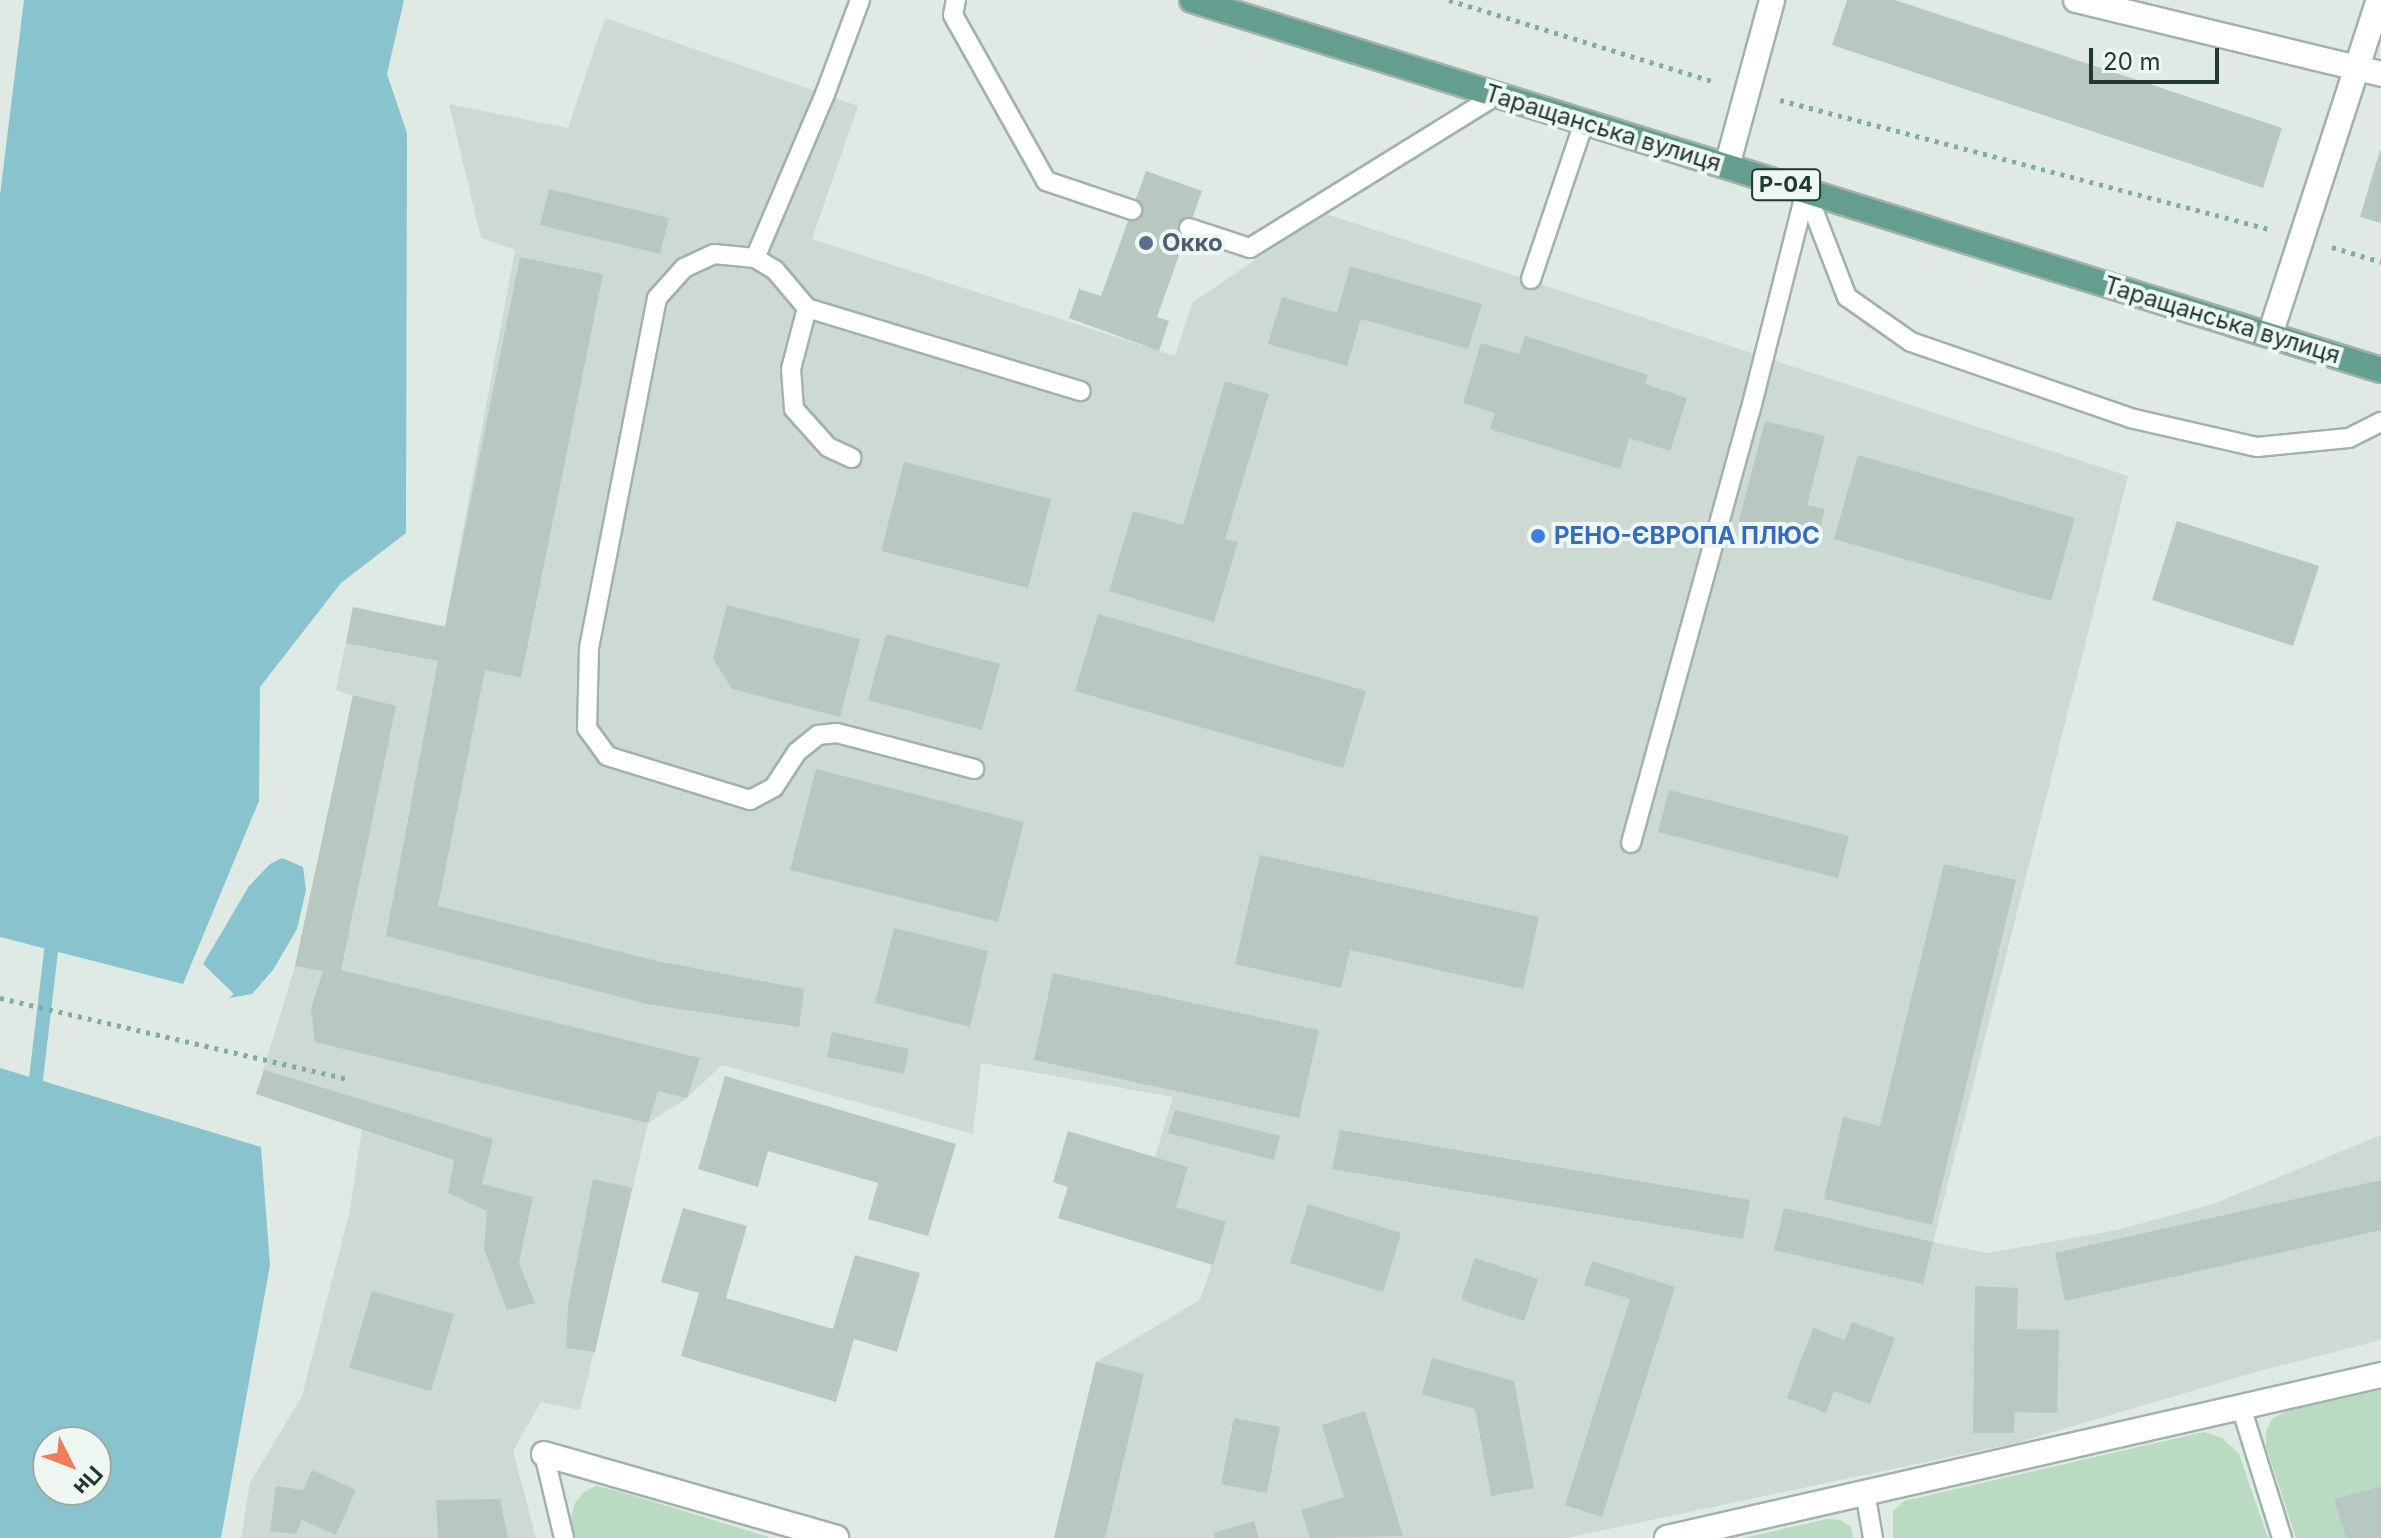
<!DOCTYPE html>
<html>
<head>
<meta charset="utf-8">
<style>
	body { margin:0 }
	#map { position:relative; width:2381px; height:1538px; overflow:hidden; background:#dfeae5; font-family:Inter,sans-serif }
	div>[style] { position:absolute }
	.built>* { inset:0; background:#cddad4 }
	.green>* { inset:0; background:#b8dbc2 }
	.water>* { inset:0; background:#88c3ce }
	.stream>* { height:14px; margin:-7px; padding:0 7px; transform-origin:7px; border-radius:7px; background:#88c3ce }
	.building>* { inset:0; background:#b7c7c1 }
	.path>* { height:5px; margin-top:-2.5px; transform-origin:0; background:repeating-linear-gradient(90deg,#80ad9f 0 4px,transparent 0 10px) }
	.roads { filter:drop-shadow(2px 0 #a2b1ac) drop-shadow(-2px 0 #a2b1ac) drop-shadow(0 2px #a2b1ac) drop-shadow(0 -2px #a2b1ac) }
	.lane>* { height:18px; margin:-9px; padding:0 9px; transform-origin:9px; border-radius:9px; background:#fff }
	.street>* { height:24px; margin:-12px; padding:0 12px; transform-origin:12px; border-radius:12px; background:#fff }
	.primary>* { height:24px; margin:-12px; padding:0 12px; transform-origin:12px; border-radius:12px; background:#649e90 }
	.dots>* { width:22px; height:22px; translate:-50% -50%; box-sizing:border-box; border:4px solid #eff7f3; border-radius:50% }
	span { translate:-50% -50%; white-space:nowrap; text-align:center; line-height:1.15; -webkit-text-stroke:8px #eff7f3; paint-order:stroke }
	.shield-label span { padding:2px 6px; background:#eff7f3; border:2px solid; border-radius:6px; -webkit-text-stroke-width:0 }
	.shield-label { font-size:22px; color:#213933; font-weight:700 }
	.street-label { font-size:24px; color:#213933 }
	.service-label { font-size:24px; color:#4e5e75; font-weight:700 }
	.left { translate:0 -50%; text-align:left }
	.shop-label { font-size:24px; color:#366cbe; font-weight:700 }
	.north { position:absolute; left:32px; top:1426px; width:80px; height:80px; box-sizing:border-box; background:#eff7f3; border:2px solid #9daba6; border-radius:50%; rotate:132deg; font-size:22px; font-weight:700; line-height:32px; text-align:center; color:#213933 }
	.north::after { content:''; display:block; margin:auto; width:28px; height:36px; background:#ee7e59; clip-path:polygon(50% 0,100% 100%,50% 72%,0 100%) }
	.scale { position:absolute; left:2089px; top:48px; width:130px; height:36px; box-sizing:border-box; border:4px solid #213933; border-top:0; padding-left:10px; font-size:24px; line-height:28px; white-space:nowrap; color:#213933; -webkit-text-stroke:6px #eff7f3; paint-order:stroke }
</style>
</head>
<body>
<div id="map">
	<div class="built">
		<i style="clip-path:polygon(605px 18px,858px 106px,812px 239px,1175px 356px,1192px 303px,1323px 213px,2128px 476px,1933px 1242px,1988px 1253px,2117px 1230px,2213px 1204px,2381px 1135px,2381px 1340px,2263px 1370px,2016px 1443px,1566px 1538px,1054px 1538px,1096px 1362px,1200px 1300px,1226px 1223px,1176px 1207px,1188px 1167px,1155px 1157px,1173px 1097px,981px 1063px,973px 1134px,722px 1065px,687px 1098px,648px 1123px,580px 1410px,541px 1402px,513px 1451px,536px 1538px,241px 1538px,250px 1483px,302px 1396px,349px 1214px,362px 1130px,256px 1094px,295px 966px,353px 696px,336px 690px,353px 607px,445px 626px,515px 250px,481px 238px,449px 104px,568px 128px)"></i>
	</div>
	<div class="green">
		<i style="clip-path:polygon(2381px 1390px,2381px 1486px,2335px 1499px,2346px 1538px,2296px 1538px,2266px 1446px,2266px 1431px,2273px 1418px,2287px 1411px)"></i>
		<i style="clip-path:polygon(2204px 1432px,2222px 1438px,2239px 1454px,2268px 1538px,1893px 1538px,1893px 1511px,1904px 1501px)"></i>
		<i style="clip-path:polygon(596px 1486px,618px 1491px,772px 1538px,575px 1538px,571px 1518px,575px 1503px,584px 1492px)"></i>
		<i style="clip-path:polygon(1827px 1519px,1840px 1520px,1851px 1527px,1853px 1538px,1743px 1538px)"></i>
	</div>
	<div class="water">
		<i style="clip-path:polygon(24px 0,404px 0,387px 74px,407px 133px,406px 533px,341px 583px,260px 687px,259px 801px,183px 984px,0 937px,0 195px)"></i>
		<i style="clip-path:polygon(282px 858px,303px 867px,306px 890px,297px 929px,273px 970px,252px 994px,229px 998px,234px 994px,203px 964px,249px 886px,270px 864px)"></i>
		<i style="clip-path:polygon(evenodd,0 1068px,261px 1147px,270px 1265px,221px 1538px,0 1538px,0 1068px,48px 1442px,96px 1442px,96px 1490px,48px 1490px,48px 1442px)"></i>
	</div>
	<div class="stream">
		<i style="left:34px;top:1096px;width:163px;rotate:-83.3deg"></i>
	</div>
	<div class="building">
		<i style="clip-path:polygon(1847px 0,1895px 0,2282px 128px,2263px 188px,1832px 45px)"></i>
		<i style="clip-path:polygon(2380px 150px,2381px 150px,2381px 223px,2360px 217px)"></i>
		<i style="clip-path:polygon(1146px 171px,1202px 191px,1157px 317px,1169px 321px,1159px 351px,1069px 318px,1079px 289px,1101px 296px)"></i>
		<i style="clip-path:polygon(549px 189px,669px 218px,660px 254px,540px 225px)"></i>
		<i style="clip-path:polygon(520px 257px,603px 274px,521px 678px,485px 670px,438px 906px,657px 961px,804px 989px,799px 1027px,647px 1004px,386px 936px,438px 661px,346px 643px,353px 607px,445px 627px)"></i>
		<i style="clip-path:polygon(1350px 266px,1482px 304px,1468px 349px,1361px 319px,1347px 366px,1268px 344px,1282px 297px,1337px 313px)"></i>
		<i style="clip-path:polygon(1525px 336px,1648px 375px,1645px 384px,1687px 398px,1670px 451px,1629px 438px,1620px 469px,1490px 429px,1495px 413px,1463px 403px,1481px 343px,1519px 354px)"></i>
		<i style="clip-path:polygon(1225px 381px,1269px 394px,1225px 539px,1238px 542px,1214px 622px,1109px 591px,1133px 511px,1183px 525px)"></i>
		<i style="clip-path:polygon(1765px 421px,1825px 436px,1807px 505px,1825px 509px,1816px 545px,1738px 524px)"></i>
		<i style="clip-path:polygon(1858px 455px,2075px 518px,2051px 601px,1834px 539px)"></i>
		<i style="clip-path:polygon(904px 462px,1051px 499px,1028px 588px,881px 551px)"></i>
		<i style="clip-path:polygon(2177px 521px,2319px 566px,2293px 646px,2152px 600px)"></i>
		<i style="clip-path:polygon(727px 605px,860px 639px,840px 717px,732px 689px,713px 659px)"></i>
		<i style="clip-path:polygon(1098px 614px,1366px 691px,1343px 768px,1075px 691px)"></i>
		<i style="clip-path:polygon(886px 634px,1000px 664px,982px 730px,868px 700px)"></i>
		<i style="clip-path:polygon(353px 695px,396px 706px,341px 970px,700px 1058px,687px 1098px,658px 1091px,648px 1123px,315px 1042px,311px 1008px,323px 971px,295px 966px)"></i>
		<i style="clip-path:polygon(816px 769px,1024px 822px,998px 922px,790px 870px)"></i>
		<i style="clip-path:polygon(1669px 790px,1849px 836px,1838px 878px,1658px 832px)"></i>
		<i style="clip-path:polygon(1260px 855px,1539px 917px,1523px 989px,1350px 950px,1341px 988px,1235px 964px)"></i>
		<i style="clip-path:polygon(1944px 864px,2016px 880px,1932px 1225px,1824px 1199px,1843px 1117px,1880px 1126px)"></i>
		<i style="clip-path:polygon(894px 928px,988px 951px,970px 1027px,875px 1003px)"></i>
		<i style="clip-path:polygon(1053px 973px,1319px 1030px,1299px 1118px,1034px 1060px)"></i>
		<i style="clip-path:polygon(832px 1032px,909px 1049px,904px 1074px,827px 1057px)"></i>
		<i style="clip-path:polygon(264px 1070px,493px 1139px,482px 1184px,533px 1197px,519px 1263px,535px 1303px,507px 1310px,484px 1249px,487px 1211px,448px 1193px,454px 1160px,256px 1094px)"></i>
		<i style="clip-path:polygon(725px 1076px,956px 1144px,928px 1236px,868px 1219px,878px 1183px,768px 1151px,758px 1187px,698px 1169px)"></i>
		<i style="clip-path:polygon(1175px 1110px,1280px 1136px,1274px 1160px,1168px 1133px)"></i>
		<i style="clip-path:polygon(1340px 1130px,1750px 1200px,1743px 1239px,1332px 1169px)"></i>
		<i style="clip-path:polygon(1068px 1131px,1188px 1167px,1176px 1207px,1226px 1222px,1213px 1265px,1058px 1218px,1068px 1187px,1053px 1182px)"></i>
		<i style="clip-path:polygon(593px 1179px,632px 1188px,595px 1352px,566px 1348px,568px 1306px)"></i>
		<i style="clip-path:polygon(2381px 1180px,2381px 1230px,2065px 1301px,2055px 1253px)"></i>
		<i style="clip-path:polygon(1308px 1204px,1401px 1233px,1383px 1292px,1290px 1263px)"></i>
		<i style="clip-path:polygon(683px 1208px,747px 1226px,726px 1298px,833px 1329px,855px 1255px,920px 1273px,897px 1352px,854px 1339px,836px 1402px,681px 1356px,699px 1293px,661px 1282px)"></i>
		<i style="clip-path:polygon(1784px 1208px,1933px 1242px,1923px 1284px,1774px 1250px)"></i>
		<i style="clip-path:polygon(1475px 1258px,1538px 1279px,1524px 1321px,1461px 1300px)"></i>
		<i style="clip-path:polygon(1592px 1261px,1675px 1287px,1602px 1517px,1565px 1505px,1630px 1299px,1584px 1285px)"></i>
		<i style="clip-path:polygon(1975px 1286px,2018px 1288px,2017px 1329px,2059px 1330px,2057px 1413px,2015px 1412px,2014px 1433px,1973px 1433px)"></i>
		<i style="clip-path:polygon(372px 1291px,454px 1314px,431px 1391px,349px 1368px)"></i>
		<i style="clip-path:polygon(1852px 1322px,1895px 1338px,1870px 1404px,1834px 1391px,1826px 1413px,1787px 1398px,1813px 1328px,1845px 1340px)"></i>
		<i style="clip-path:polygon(1432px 1358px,1514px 1381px,1534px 1488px,1491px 1496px,1475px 1409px,1422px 1394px)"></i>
		<i style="clip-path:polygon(1096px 1362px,1144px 1374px,1105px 1538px,1054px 1538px)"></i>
		<i style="clip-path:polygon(1365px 1411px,1403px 1536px,1310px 1538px,1301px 1510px,1344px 1497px,1322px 1425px)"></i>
		<i style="clip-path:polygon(1234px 1418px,1280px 1427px,1267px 1493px,1221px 1484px)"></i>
		<i style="clip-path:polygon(312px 1470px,356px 1490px,336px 1535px,302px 1520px,296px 1534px,270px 1531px,276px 1486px,303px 1490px)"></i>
		<i style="clip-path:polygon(2381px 1486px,2381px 1538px,2346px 1538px,2334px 1499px)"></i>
		<i style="clip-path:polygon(500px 1499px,508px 1538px,438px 1538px,436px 1500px)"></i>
		<i style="clip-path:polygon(1254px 1521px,1259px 1538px,1215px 1538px,1214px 1533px)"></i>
	</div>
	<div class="path">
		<i style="left:1449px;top:0;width:279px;rotate:17.1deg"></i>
		<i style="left:1780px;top:100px;width:506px;rotate:14.78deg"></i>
		<i style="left:2332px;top:247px;width:51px;rotate:17deg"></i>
		<i style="left:0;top:998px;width:360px;rotate:13.1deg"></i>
	</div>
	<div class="roads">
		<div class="lane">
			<i style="left:860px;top:0;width:100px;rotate:110.4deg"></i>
			<i style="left:825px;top:94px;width:178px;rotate:113.1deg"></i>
			<i style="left:755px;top:258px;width:41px;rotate:-174.4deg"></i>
			<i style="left:714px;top:254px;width:33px;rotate:155deg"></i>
			<i style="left:684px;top:268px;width:40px;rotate:132deg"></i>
			<i style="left:657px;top:298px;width:357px;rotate:101deg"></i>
			<i style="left:589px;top:648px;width:80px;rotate:91.4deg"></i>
			<i style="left:587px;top:728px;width:34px;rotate:54deg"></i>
			<i style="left:607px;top:756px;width:150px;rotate:17.1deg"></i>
			<i style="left:750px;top:800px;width:27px;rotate:-28deg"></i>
			<i style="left:774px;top:787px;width:42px;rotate:-56.7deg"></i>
			<i style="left:797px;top:752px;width:27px;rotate:-39deg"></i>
			<i style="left:818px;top:735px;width:19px;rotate:-6deg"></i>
			<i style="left:837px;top:733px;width:142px;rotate:14.7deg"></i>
			<i style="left:956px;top:0;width:15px;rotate:101deg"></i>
			<i style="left:953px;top:15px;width:190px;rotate:60.7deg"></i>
			<i style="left:1046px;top:181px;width:91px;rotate:18.6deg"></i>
			<i style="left:1806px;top:191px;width:114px;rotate:68.9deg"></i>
			<i style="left:1847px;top:297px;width:78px;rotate:35.1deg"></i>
			<i style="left:1911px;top:342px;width:232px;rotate:19.1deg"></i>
			<i style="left:2130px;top:418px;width:130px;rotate:12.9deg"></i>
			<i style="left:2257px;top:447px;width:92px;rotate:-5.6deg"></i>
			<i style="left:2349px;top:438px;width:36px;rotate:-27deg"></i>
			<i style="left:1189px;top:228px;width:64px;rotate:18.2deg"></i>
			<i style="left:1250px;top:248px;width:291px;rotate:-31.8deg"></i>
			<i style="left:755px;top:258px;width:23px;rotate:31deg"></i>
			<i style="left:775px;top:270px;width:50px;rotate:49.9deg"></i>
			<i style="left:807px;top:308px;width:286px;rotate:16.9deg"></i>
			<i style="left:1531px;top:279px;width:166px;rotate:-71.3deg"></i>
			<i style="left:807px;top:308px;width:63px;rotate:104.7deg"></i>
			<i style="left:791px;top:369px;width:40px;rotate:85.7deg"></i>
			<i style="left:794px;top:409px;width:51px;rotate:48.2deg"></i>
			<i style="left:828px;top:447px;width:26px;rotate:25deg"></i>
			<i style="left:1631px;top:843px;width:447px;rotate:-74.6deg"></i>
			<i style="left:1750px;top:412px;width:228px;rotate:-75.8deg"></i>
			<i style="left:2241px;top:1407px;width:137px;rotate:72.6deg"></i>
			<i style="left:544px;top:1454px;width:86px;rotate:76.6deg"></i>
			<i style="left:1865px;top:1492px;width:47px;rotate:80.1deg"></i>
		</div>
		<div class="street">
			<i style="left:2076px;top:0;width:314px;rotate:13.6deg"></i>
			<i style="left:1727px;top:166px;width:172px;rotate:-74.8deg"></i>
			<i style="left:2270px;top:335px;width:352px;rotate:-72deg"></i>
			<i style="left:544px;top:1454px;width:304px;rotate:16deg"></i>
			<i style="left:1667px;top:1538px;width:732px;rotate:-12.86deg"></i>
		</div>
		<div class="primary">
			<i style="left:1192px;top:0;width:1245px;rotate:17.29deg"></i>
		</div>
	</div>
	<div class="dots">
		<i style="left:1146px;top:243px;background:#5c6f8a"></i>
		<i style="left:1538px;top:536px;background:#3f7fe0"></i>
	</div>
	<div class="shield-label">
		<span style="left:1786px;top:185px">Р-04</span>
	</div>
	<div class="street-label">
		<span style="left:1603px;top:128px;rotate:17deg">Таращанська вулиця</span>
		<span style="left:2222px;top:320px;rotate:17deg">Таращанська вулиця</span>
	</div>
	<div class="service-label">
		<span class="left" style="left:1162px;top:243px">Окко</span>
	</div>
	<div class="shop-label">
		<span class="left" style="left:1554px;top:536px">РЕНО-ЄВРОПА ПЛЮС</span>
	</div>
	<div class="north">Пн</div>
	<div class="scale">20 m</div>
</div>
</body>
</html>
